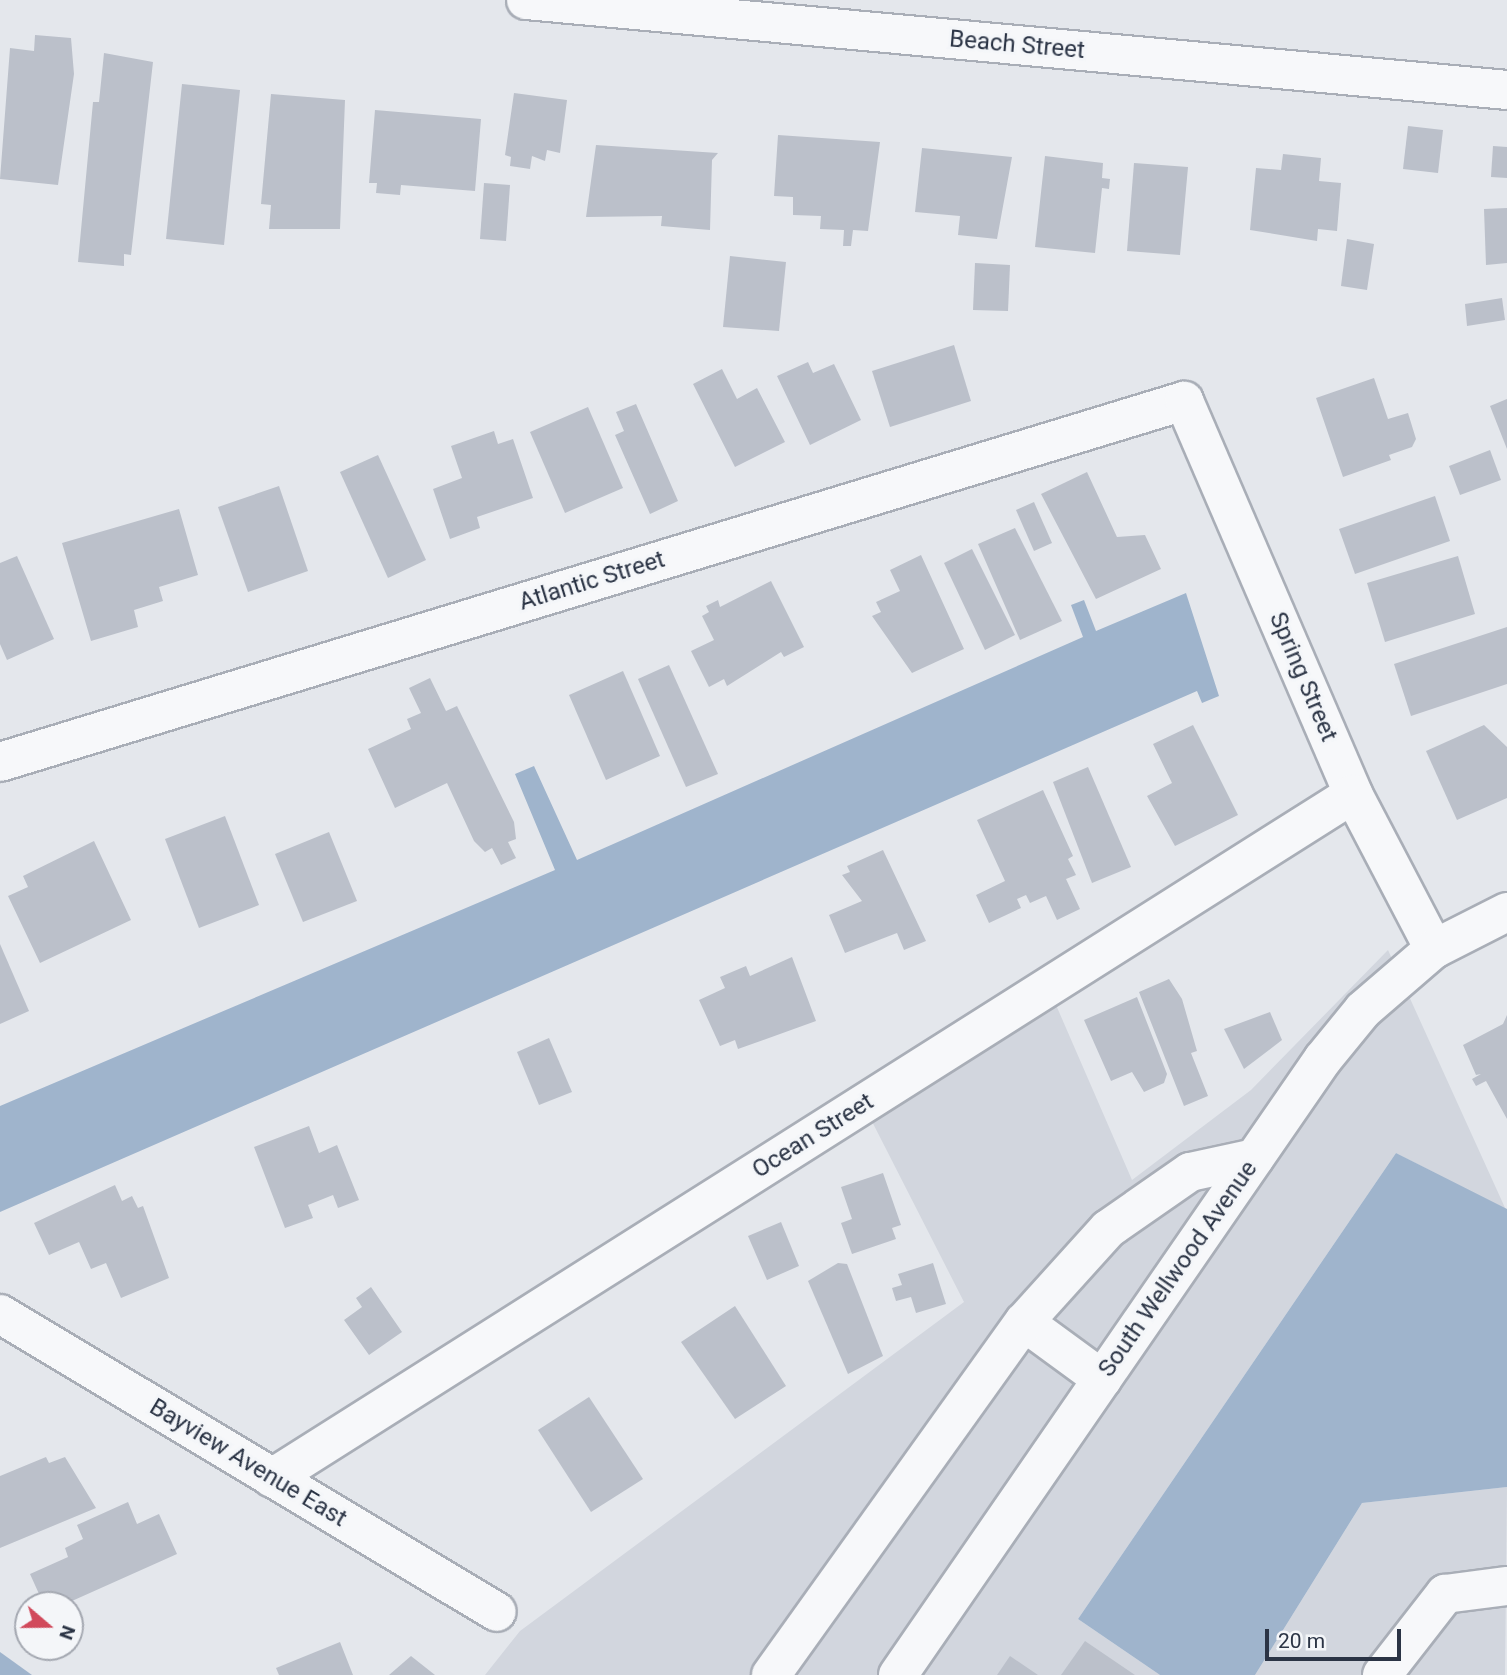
<!DOCTYPE html>
<html>
<head>
<meta charset="utf-8">
<style>
	body { margin:0 }
	#map { position:relative; width:1507px; height:1675px; overflow:hidden; background:#e4e7ec; font-family:Roboto,sans-serif }
	div>[style] { position:absolute }
	.built>* { inset:0; background:#d2d6de }
	.water>* { inset:0; background:#9fb4cc }
	.building>* { inset:0; background:#bbc0ca }
	.roads { filter:drop-shadow(2px 0 #a9aeb7) drop-shadow(-2px 0 #a9aeb7) drop-shadow(0 2px #a9aeb7) drop-shadow(0 -2px #a9aeb7) }
	.minor>* { height:38px; margin:-19px; padding:0 19px; transform-origin:19px; border-radius:19px; background:#f7f8fa }
	span { translate:-50% -50%; white-space:nowrap; text-align:center; line-height:1.15; -webkit-text-stroke:6px #f4f6f9; paint-order:stroke }
	.street-label { font-size:24px; color:#2b3445 }
	.north { position:absolute; left:14px; top:1591px; width:70px; height:70px; box-sizing:border-box; background:#f4f6f9; border:2px solid #a4a8b1; border-radius:50%; rotate:110deg; font-size:19px; font-weight:700; line-height:28px; text-align:center; color:#2b3445 }
	.north::after { content:''; display:block; margin:auto; width:24px; height:32px; background:#d1495b; clip-path:polygon(50% 0,100% 100%,50% 72%,0 100%) }
	.scale { position:absolute; left:1265px; top:1629px; width:136px; height:32px; box-sizing:border-box; border:4px solid #2b3445; border-top:0; padding-left:9px; font-size:21px; line-height:24px; white-space:nowrap; color:#2b3445; -webkit-text-stroke:5px #f4f6f9; paint-order:stroke }
</style>
</head>
<body>
<div id="map">
	<div class="built">
		<i style="clip-path:polygon(1388px 950px,1506px 1210px,1396px 1153px,1078px 1619px,1160px 1675px,485px 1675px,520px 1631px,964px 1302px,859px 1096px,1043px 975px,1132px 1180px,1251px 1090px)"></i>
		<i style="clip-path:polygon(1507px 1487px,1505px 1675px,1255px 1675px,1362px 1503px)"></i>
	</div>
	<div class="water">
		<i style="clip-path:polygon(1186px 593px,1219px 696px,1202px 703px,1197px 691px,0 1212px,0 1106px,555px 870px,515px 774px,534px 766px,577px 860px,1083px 637px,1071px 605px,1084px 600px,1096px 631px)"></i>
		<i style="clip-path:polygon(1396px 1153px,1507px 1209px,1507px 1487px,1362px 1503px,1255px 1675px,1160px 1675px,1078px 1619px)"></i>
		<i style="clip-path:polygon(0 1652px,32px 1675px,0 1675px)"></i>
	</div>
	<div class="building">
		<i style="clip-path:polygon(35px 35px,71px 38px,74px 74px,58px 185px,0 179px,10px 48px,34px 51px)"></i>
		<i style="clip-path:polygon(104px 53px,153px 62px,131px 255px,124px 254px,124px 266px,78px 262px,93px 102px,99px 102px)"></i>
		<i style="clip-path:polygon(182px 84px,240px 90px,224px 245px,166px 239px)"></i>
		<i style="clip-path:polygon(514px 93px,567px 100px,560px 153px,547px 150px,545px 161px,532px 156px,530px 169px,510px 166px,511px 157px,505px 155px)"></i>
		<i style="clip-path:polygon(271px 94px,345px 100px,340px 229px,269px 229px,271px 205px,261px 204px)"></i>
		<i style="clip-path:polygon(375px 110px,481px 119px,475px 191px,401px 185px,400px 195px,376px 193px,377px 183px,369px 183px)"></i>
		<i style="clip-path:polygon(1408px 126px,1443px 130px,1438px 173px,1403px 169px)"></i>
		<i style="clip-path:polygon(778px 135px,880px 142px,868px 231px,853px 230px,851px 246px,843px 246px,844px 230px,820px 229px,821px 216px,793px 215px,793px 197px,774px 196px)"></i>
		<i style="clip-path:polygon(596px 145px,718px 153px,712px 160px,710px 230px,661px 226px,662px 216px,586px 217px)"></i>
		<i style="clip-path:polygon(1493px 146px,1507px 147px,1507px 178px,1491px 177px)"></i>
		<i style="clip-path:polygon(922px 148px,1012px 157px,997px 239px,958px 235px,960px 216px,915px 212px)"></i>
		<i style="clip-path:polygon(1283px 154px,1321px 158px,1319px 181px,1341px 183px,1337px 231px,1318px 229px,1317px 241px,1250px 230px,1256px 168px,1281px 170px)"></i>
		<i style="clip-path:polygon(1045px 156px,1103px 163px,1102px 178px,1110px 179px,1109px 189px,1102px 188px,1095px 253px,1035px 247px)"></i>
		<i style="clip-path:polygon(1134px 163px,1188px 167px,1180px 255px,1127px 251px)"></i>
		<i style="clip-path:polygon(484px 183px,510px 185px,506px 241px,480px 239px)"></i>
		<i style="clip-path:polygon(1507px 208px,1507px 263px,1486px 265px,1484px 209px)"></i>
		<i style="clip-path:polygon(1347px 239px,1374px 244px,1367px 290px,1341px 286px)"></i>
		<i style="clip-path:polygon(730px 256px,786px 262px,779px 331px,723px 327px)"></i>
		<i style="clip-path:polygon(975px 263px,1010px 265px,1008px 311px,973px 310px)"></i>
		<i style="clip-path:polygon(1502px 298px,1505px 320px,1467px 326px,1465px 304px)"></i>
		<i style="clip-path:polygon(954px 345px,971px 401px,890px 427px,872px 371px)"></i>
		<i style="clip-path:polygon(808px 362px,813px 373px,834px 364px,861px 420px,810px 445px,777px 376px)"></i>
		<i style="clip-path:polygon(722px 369px,737px 399px,757px 388px,785px 442px,735px 467px,693px 384px)"></i>
		<i style="clip-path:polygon(1374px 378px,1388px 419px,1408px 413px,1416px 439px,1412px 447px,1389px 455px,1391px 460px,1343px 477px,1316px 398px)"></i>
		<i style="clip-path:polygon(1507px 399px,1507px 449px,1490px 406px)"></i>
		<i style="clip-path:polygon(636px 404px,678px 501px,650px 514px,615px 435px,624px 431px,616px 412px)"></i>
		<i style="clip-path:polygon(588px 407px,623px 488px,565px 513px,530px 432px)"></i>
		<i style="clip-path:polygon(494px 431px,498px 444px,513px 439px,533px 498px,477px 517px,480px 528px,450px 539px,433px 489px,462px 478px,451px 446px)"></i>
		<i style="clip-path:polygon(1490px 450px,1501px 480px,1460px 495px,1449px 466px)"></i>
		<i style="clip-path:polygon(378px 455px,426px 560px,388px 578px,340px 472px)"></i>
		<i style="clip-path:polygon(1087px 472px,1117px 537px,1145px 535px,1161px 569px,1096px 599px,1041px 494px)"></i>
		<i style="clip-path:polygon(279px 486px,308px 571px,248px 592px,218px 507px)"></i>
		<i style="clip-path:polygon(1435px 496px,1450px 541px,1355px 574px,1339px 529px)"></i>
		<i style="clip-path:polygon(1034px 502px,1052px 543px,1034px 551px,1016px 510px)"></i>
		<i style="clip-path:polygon(179px 509px,198px 575px,159px 587px,163px 601px,134px 610px,138px 627px,91px 641px,62px 543px)"></i>
		<i style="clip-path:polygon(1015px 528px,1062px 621px,1020px 640px,978px 544px)"></i>
		<i style="clip-path:polygon(972px 549px,1015px 635px,985px 650px,944px 563px)"></i>
		<i style="clip-path:polygon(921px 555px,964px 649px,912px 673px,872px 616px,881px 612px,876px 602px,900px 591px,890px 570px)"></i>
		<i style="clip-path:polygon(17px 556px,54px 639px,7px 660px,0 644px,0 563px)"></i>
		<i style="clip-path:polygon(1458px 556px,1475px 614px,1385px 642px,1367px 583px)"></i>
		<i style="clip-path:polygon(771px 581px,804px 647px,784px 657px,781px 652px,727px 686px,724px 679px,709px 687px,691px 651px,714px 640px,702px 616px,709px 612px,706px 606px,718px 600px,720px 607px)"></i>
		<i style="clip-path:polygon(1507px 627px,1507px 684px,1411px 716px,1394px 664px)"></i>
		<i style="clip-path:polygon(669px 665px,718px 774px,686px 787px,638px 679px)"></i>
		<i style="clip-path:polygon(623px 671px,660px 756px,606px 780px,569px 695px)"></i>
		<i style="clip-path:polygon(430px 678px,446px 711px,457px 706px,514px 822px,516px 839px,508px 842px,516px 858px,501px 865px,492px 848px,485px 852px,474px 841px,447px 783px,395px 808px,368px 749px,411px 729px,407px 719px,421px 713px,409px 688px)"></i>
		<i style="clip-path:polygon(1193px 725px,1238px 815px,1175px 846px,1147px 796px,1172px 783px,1153px 744px)"></i>
		<i style="clip-path:polygon(1484px 725px,1507px 747px,1507px 798px,1457px 820px,1426px 751px)"></i>
		<i style="clip-path:polygon(1088px 767px,1131px 867px,1092px 883px,1053px 782px)"></i>
		<i style="clip-path:polygon(1043px 790px,1073px 856px,1068px 859px,1076px 875px,1066px 879px,1080px 909px,1057px 920px,1046px 896px,1030px 903px,1026px 895px,1017px 899px,1021px 908px,989px 923px,976px 895px,1005px 881px,977px 820px)"></i>
		<i style="clip-path:polygon(225px 816px,259px 905px,199px 928px,165px 839px)"></i>
		<i style="clip-path:polygon(329px 832px,357px 901px,303px 922px,275px 854px)"></i>
		<i style="clip-path:polygon(94px 841px,131px 920px,40px 963px,8px 896px,28px 887px,23px 876px)"></i>
		<i style="clip-path:polygon(883px 850px,926px 941px,904px 950px,897px 933px,845px 953px,829px 915px,862px 901px,842px 875px,850px 872px,847px 866px)"></i>
		<i style="clip-path:polygon(0 944px,29px 1011px,0 1024px)"></i>
		<i style="clip-path:polygon(792px 957px,816px 1021px,738px 1049px,735px 1040px,720px 1046px,699px 1000px,725px 988px,720px 977px,746px 966px,750px 976px)"></i>
		<i style="clip-path:polygon(1169px 979px,1182px 999px,1197px 1051px,1191px 1053px,1208px 1096px,1184px 1106px,1139px 992px)"></i>
		<i style="clip-path:polygon(1137px 997px,1167px 1074px,1164px 1083px,1144px 1092px,1132px 1072px,1111px 1081px,1084px 1020px)"></i>
		<i style="clip-path:polygon(1270px 1012px,1282px 1040px,1244px 1069px,1224px 1029px)"></i>
		<i style="clip-path:polygon(1507px 1015px,1507px 1119px,1486px 1081px,1476px 1086px,1472px 1079px,1481px 1074px,1476px 1075px,1463px 1045px,1503px 1024px)"></i>
		<i style="clip-path:polygon(549px 1038px,572px 1092px,539px 1105px,517px 1052px)"></i>
		<i style="clip-path:polygon(309px 1126px,319px 1153px,337px 1145px,359px 1200px,338px 1208px,333px 1195px,308px 1205px,313px 1218px,285px 1228px,254px 1147px)"></i>
		<i style="clip-path:polygon(883px 1173px,901px 1225px,892px 1228px,896px 1239px,852px 1254px,841px 1223px,852px 1219px,841px 1187px)"></i>
		<i style="clip-path:polygon(115px 1185px,122px 1201px,132px 1196px,138px 1208px,143px 1206px,169px 1278px,121px 1298px,106px 1263px,91px 1269px,79px 1242px,49px 1255px,34px 1223px)"></i>
		<i style="clip-path:polygon(781px 1222px,799px 1266px,767px 1280px,748px 1236px)"></i>
		<i style="clip-path:polygon(838px 1263px,847px 1264px,883px 1356px,848px 1374px,808px 1281px)"></i>
		<i style="clip-path:polygon(933px 1263px,946px 1304px,916px 1313px,911px 1297px,896px 1301px,892px 1288px,902px 1285px,898px 1274px)"></i>
		<i style="clip-path:polygon(371px 1287px,402px 1332px,369px 1355px,344px 1320px,362px 1307px,356px 1298px)"></i>
		<i style="clip-path:polygon(735px 1306px,786px 1386px,735px 1419px,681px 1342px)"></i>
		<i style="clip-path:polygon(589px 1397px,643px 1479px,591px 1512px,538px 1430px)"></i>
		<i style="clip-path:polygon(46px 1457px,49px 1463px,65px 1457px,96px 1508px,0 1548px,0 1476px)"></i>
		<i style="clip-path:polygon(128px 1502px,137px 1524px,159px 1514px,177px 1554px,63px 1605px,44px 1605px,30px 1574px,68px 1557px,65px 1548px,83px 1539px,77px 1525px)"></i>
		<i style="clip-path:polygon(1085px 1641px,1135px 1675px,1061px 1675px)"></i>
		<i style="clip-path:polygon(340px 1642px,353px 1675px,279px 1675px,276px 1668px)"></i>
		<i style="clip-path:polygon(411px 1656px,435px 1675px,389px 1675px)"></i>
		<i style="clip-path:polygon(1010px 1656px,1038px 1675px,997px 1675px)"></i>
	</div>
	<div class="roads">
		<div class="minor">
			<i style="left:526px;top:0;width:985px;rotate:5.24deg"></i>
			<i style="left:0;top:762px;width:1238px;rotate:-16.96deg"></i>
			<i style="left:1184px;top:401px;width:428px;rotate:66.7deg"></i>
			<i style="left:1353px;top:794px;width:175px;rotate:62.4deg"></i>
			<i style="left:0;top:1314px;width:579px;rotate:30.95deg"></i>
			<i style="left:1024px;top:1322px;width:97px;rotate:36.2deg"></i>
			<i style="left:272px;top:1478px;width:1279px;rotate:-32.32deg"></i>
			<i style="left:771px;top:1675px;width:434px;rotate:-54.4deg"></i>
			<i style="left:1024px;top:1322px;width:125px;rotate:-47.9deg"></i>
			<i style="left:1108px;top:1229px;width:100px;rotate:-34.8deg"></i>
			<i style="left:1190px;top:1172px;width:66px;rotate:-12.2deg"></i>
			<i style="left:898px;top:1675px;width:748px;rotate:-55.4deg"></i>
			<i style="left:1323px;top:1059px;width:63px;rotate:-50.8deg"></i>
			<i style="left:1363px;top:1010px;width:94px;rotate:-40.7deg"></i>
			<i style="left:1434px;top:949px;width:82px;rotate:-26.9deg"></i>
			<i style="left:1382px;top:1675px;width:103px;rotate:-52.1deg"></i>
			<i style="left:1445px;top:1594px;width:63px;rotate:-7.4deg"></i>
		</div>
	</div>
	<div class="street-label">
		<span style="left:1017px;top:45px;rotate:5deg">Beach Street</span>
		<span style="left:592px;top:581px;rotate:-17deg">Atlantic Street</span>
		<span style="left:1303px;top:677px;rotate:67deg">Spring Street</span>
		<span style="left:813px;top:1136px;rotate:-32deg">Ocean Street</span>
		<span style="left:1178px;top:1269px;rotate:-55deg">South Wellwood Avenue</span>
		<span style="left:248px;top:1463px;rotate:31deg">Bayview Avenue East</span>
	</div>
	<div class="north">N</div>
	<div class="scale">20 m</div>
</div>
</body>
</html>
